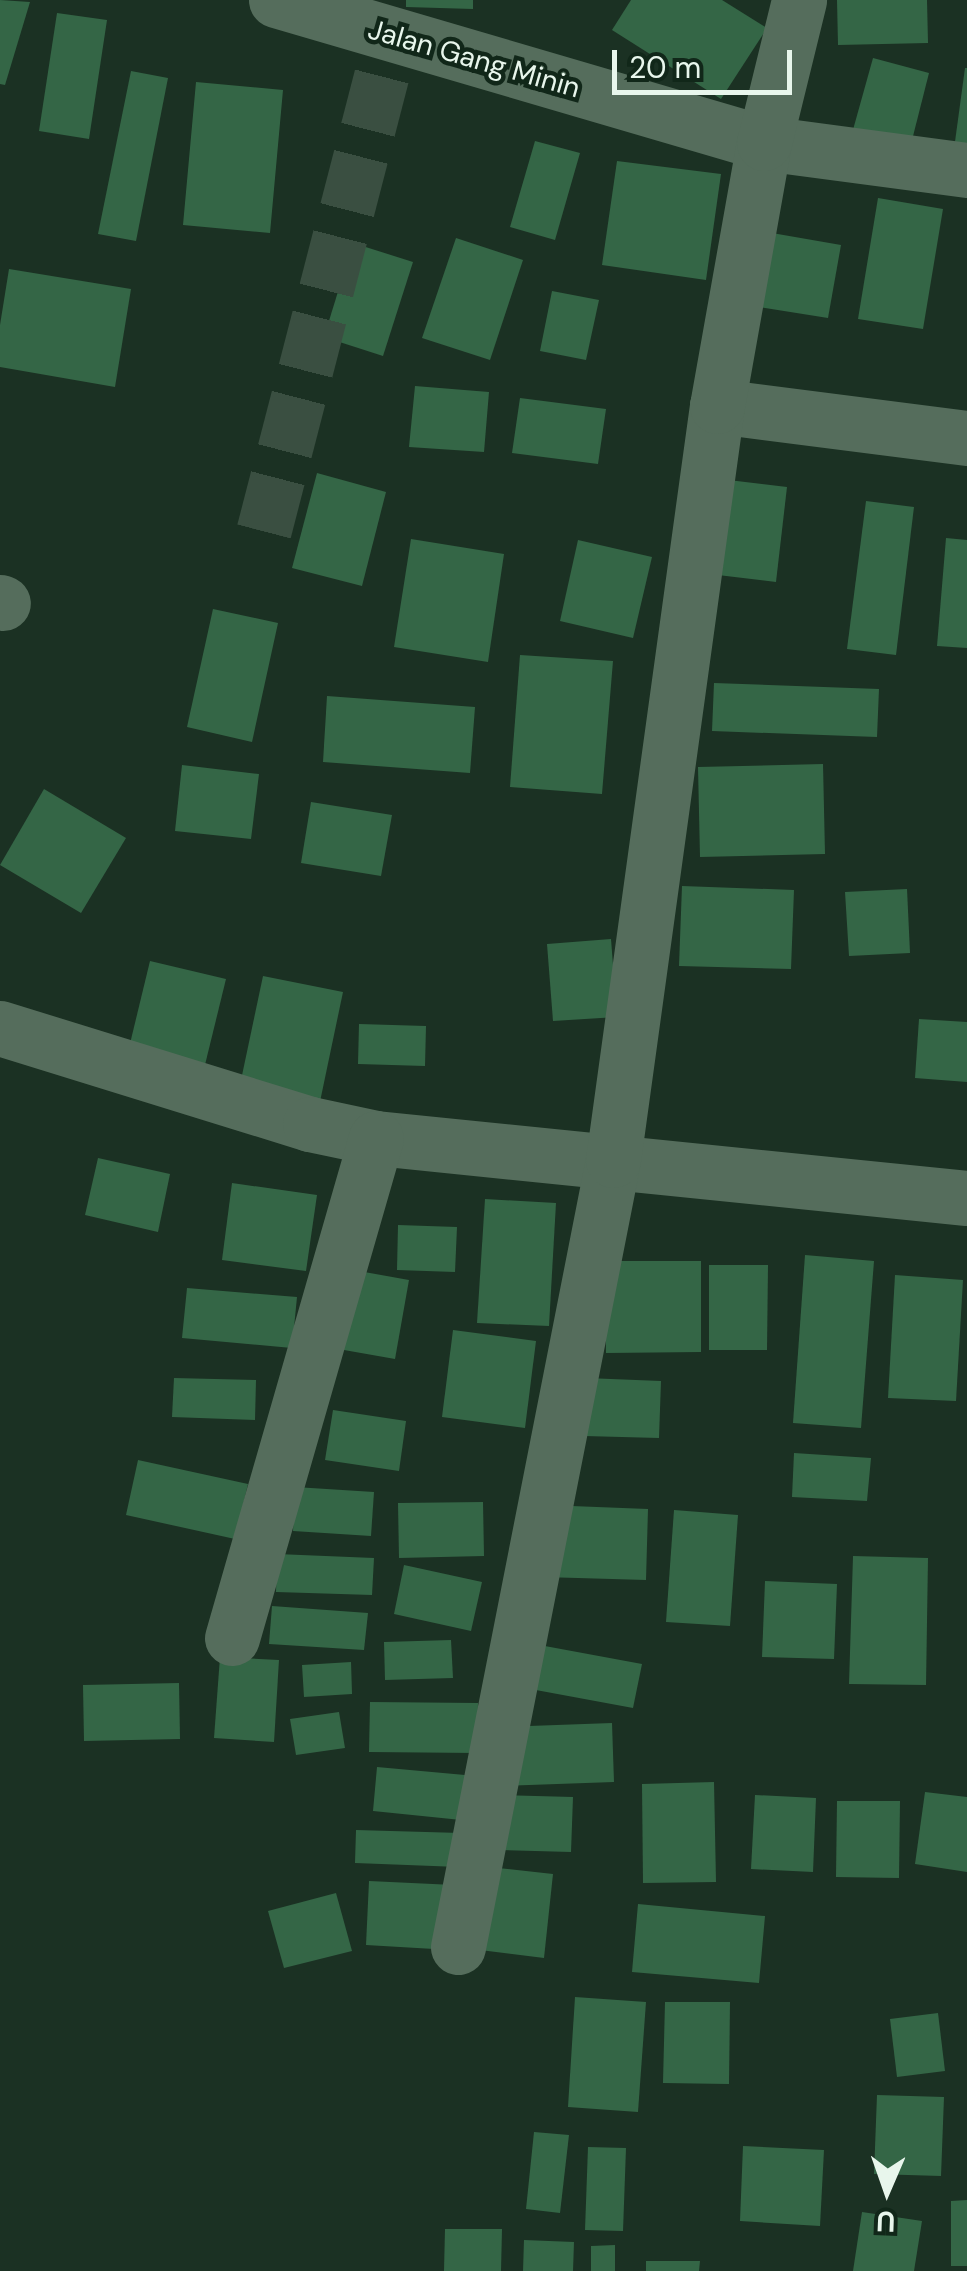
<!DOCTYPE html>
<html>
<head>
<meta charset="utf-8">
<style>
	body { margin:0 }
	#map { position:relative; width:967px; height:2271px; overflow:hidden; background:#1b3123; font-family:"DM Sans",sans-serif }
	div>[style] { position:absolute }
	.building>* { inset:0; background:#346646 }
	.minor-tunnel>* { height:55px; margin-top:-27.5px; transform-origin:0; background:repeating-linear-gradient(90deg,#3a4f41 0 55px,transparent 0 83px) }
	.minor>* { height:55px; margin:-27.5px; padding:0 27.5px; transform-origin:27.5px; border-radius:27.5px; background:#556d5c }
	span { translate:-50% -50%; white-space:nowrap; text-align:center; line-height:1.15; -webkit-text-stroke:9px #112719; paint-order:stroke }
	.street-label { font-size:28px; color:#e8f6ec }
	.north { position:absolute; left:837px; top:2141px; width:100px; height:100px; -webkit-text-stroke:8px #112719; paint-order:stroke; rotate:182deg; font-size:28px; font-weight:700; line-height:40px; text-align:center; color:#e8f6ec }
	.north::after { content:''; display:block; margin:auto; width:35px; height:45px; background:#e8f6ec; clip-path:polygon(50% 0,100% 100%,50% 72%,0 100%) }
	.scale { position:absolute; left:612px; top:50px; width:180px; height:45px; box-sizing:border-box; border:5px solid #e8f6ec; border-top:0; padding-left:12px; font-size:30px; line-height:35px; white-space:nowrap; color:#e8f6ec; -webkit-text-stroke:8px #112719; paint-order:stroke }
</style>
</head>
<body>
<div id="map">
	<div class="building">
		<i style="clip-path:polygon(0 0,30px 2px,5px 85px,0 84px)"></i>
		<i style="clip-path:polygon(406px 0,473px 0,473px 9px,406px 7px)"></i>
		<i style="clip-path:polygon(631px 0,722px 0,767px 28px,721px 99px,612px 30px)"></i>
		<i style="clip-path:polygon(837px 0,927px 0,928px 43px,838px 45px)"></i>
		<i style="clip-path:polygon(57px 13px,107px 20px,89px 139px,39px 131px)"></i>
		<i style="clip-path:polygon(873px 58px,929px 73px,909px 152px,851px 137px)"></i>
		<i style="clip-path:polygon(965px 68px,967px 68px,967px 151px,954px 149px)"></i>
		<i style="clip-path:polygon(131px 71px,168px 78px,136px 241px,98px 234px)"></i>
		<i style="clip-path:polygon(196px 82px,283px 90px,270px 233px,183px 225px)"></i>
		<i style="clip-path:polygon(535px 141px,580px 153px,555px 240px,510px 227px)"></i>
		<i style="clip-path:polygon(617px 161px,721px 174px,706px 280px,602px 265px)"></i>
		<i style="clip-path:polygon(878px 198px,943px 209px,923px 329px,858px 319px)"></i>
		<i style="clip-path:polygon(772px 233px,841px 245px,828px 318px,759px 307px)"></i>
		<i style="clip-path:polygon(456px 238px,523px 260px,490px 360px,422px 338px)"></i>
		<i style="clip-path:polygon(353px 243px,413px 262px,383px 356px,324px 337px)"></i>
		<i style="clip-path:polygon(9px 269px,131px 289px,115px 387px,0 367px,0 325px)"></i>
		<i style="clip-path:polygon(552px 291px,599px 300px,586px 360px,540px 351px)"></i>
		<i style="clip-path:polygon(415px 386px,489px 392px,484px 452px,409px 447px)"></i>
		<i style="clip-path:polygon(520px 398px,606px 409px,598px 464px,512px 453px)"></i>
		<i style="clip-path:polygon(317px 473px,386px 492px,362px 586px,292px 568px)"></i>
		<i style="clip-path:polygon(712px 478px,787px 487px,776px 582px,701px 573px)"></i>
		<i style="clip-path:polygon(866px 501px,914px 507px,896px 655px,847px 649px)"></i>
		<i style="clip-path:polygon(946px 538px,967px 540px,967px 648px,937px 646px)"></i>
		<i style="clip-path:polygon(411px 539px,504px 554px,488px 662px,394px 647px)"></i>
		<i style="clip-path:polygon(578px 540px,652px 557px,633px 638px,560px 621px)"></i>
		<i style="clip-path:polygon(213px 609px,278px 623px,252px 742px,187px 727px)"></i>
		<i style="clip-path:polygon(520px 655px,613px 661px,602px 794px,510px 787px)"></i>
		<i style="clip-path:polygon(714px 683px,879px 689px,877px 737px,712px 731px)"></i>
		<i style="clip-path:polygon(327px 696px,475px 707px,470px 773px,323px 762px)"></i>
		<i style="clip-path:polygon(823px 764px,825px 854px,700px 857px,698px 767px)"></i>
		<i style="clip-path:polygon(182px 765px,259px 774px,251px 839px,175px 831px)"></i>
		<i style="clip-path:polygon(44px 789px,126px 838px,81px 913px,0 865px)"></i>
		<i style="clip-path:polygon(311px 802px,392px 815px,381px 876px,301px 863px)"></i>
		<i style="clip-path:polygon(682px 886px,794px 890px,791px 969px,679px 966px)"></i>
		<i style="clip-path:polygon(907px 889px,910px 953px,849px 956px,845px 892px)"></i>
		<i style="clip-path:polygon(611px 939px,617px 1017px,553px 1021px,547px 944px)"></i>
		<i style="clip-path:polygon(150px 961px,226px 979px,203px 1073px,127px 1056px)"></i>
		<i style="clip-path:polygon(263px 976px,343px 992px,317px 1116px,237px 1099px)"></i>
		<i style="clip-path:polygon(919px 1019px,967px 1022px,967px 1082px,915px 1078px)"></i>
		<i style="clip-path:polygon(359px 1024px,426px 1026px,425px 1066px,358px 1064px)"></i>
		<i style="clip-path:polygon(98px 1158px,170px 1174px,158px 1232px,85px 1215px)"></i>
		<i style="clip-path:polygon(232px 1183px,317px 1195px,306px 1271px,222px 1260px)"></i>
		<i style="clip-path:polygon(485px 1199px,556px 1203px,549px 1326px,477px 1323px)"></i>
		<i style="clip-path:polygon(398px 1225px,457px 1227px,455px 1272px,397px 1270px)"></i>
		<i style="clip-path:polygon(805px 1255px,874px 1261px,861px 1428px,793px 1423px)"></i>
		<i style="clip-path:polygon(605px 1261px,701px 1261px,701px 1352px,606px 1353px)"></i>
		<i style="clip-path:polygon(709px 1265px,768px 1265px,767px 1350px,709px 1350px)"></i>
		<i style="clip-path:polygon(342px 1268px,409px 1280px,395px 1359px,327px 1347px)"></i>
		<i style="clip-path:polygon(895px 1275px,963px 1280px,956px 1401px,888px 1398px)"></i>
		<i style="clip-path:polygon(187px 1288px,297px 1297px,292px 1348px,182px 1338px)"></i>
		<i style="clip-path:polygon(453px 1330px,536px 1341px,525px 1428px,442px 1417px)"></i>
		<i style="clip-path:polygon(174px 1378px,256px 1380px,255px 1420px,172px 1417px)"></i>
		<i style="clip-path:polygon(586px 1378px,661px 1381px,659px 1438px,584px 1436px)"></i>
		<i style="clip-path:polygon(333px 1410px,406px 1421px,399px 1471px,325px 1460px)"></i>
		<i style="clip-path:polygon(794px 1453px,871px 1458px,867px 1501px,792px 1497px)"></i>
		<i style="clip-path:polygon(138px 1460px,248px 1484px,235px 1539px,126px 1515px)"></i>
		<i style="clip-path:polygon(295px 1487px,374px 1492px,371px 1536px,293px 1531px)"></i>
		<i style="clip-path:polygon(483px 1502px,484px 1556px,399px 1558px,398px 1503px)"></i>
		<i style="clip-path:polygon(546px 1505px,648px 1509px,646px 1580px,543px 1577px)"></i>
		<i style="clip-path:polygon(674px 1510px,738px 1515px,730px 1626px,666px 1622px)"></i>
		<i style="clip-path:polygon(277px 1554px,374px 1558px,372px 1595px,276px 1592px)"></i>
		<i style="clip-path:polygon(853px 1556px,928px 1558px,926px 1685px,849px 1684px)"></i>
		<i style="clip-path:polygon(404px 1565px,482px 1582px,471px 1631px,394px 1614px)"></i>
		<i style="clip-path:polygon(765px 1581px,837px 1584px,834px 1659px,762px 1657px)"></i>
		<i style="clip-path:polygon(272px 1606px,368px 1613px,364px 1650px,269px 1644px)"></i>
		<i style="clip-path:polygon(451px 1640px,453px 1678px,385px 1680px,384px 1642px)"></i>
		<i style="clip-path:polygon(534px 1644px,642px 1664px,633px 1708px,525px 1688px)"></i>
		<i style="clip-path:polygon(220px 1657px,279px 1660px,274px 1742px,214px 1738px)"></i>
		<i style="clip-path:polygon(351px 1662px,352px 1694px,304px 1697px,302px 1665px)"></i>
		<i style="clip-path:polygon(179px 1683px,180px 1739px,84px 1741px,83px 1685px)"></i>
		<i style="clip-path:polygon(370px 1702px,478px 1703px,477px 1753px,369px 1752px)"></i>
		<i style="clip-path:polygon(339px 1712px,345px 1748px,296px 1755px,290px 1719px)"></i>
		<i style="clip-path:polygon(612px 1723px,614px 1782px,503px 1786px,501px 1727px)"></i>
		<i style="clip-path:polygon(377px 1767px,476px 1776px,471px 1821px,373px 1811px)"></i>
		<i style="clip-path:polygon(714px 1782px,716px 1882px,643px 1883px,642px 1784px)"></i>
		<i style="clip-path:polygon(925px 1792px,967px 1797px,967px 1872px,915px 1864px)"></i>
		<i style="clip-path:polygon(500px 1795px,573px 1797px,571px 1852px,498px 1850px)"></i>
		<i style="clip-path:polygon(755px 1795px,816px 1798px,813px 1872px,751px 1869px)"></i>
		<i style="clip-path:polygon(837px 1801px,900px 1801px,899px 1878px,836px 1877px)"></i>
		<i style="clip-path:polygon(356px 1830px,461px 1833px,459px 1867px,355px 1863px)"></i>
		<i style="clip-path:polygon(480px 1866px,553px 1874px,544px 1958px,472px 1949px)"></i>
		<i style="clip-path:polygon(369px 1881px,454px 1885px,451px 1950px,366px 1945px)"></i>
		<i style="clip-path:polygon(336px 1893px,352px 1951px,284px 1968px,268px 1911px)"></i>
		<i style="clip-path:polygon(638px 1904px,765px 1916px,759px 1983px,632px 1972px)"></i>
		<i style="clip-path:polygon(575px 1997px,646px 2002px,638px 2112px,568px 2107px)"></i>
		<i style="clip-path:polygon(665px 2002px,730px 2002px,729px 2084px,663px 2083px)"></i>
		<i style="clip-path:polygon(938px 2013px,945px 2071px,897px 2077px,890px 2019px)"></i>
		<i style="clip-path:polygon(877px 2095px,944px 2097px,941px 2176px,874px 2174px)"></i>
		<i style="clip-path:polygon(534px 2132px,569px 2135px,560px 2213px,526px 2209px)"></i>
		<i style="clip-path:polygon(743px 2146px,824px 2150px,820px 2226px,740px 2221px)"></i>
		<i style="clip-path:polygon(588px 2147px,626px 2148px,623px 2231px,585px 2230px)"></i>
		<i style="clip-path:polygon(967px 2200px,967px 2266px,951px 2266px,951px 2201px)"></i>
		<i style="clip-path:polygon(862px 2212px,922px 2221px,914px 2271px,853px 2271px)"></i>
		<i style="clip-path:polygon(445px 2229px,502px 2229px,501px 2271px,444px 2271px)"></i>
		<i style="clip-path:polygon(524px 2240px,574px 2242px,573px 2271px,523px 2271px)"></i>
		<i style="clip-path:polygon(615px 2245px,615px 2271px,591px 2271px,591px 2246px)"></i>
		<i style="clip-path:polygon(646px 2261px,700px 2261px,699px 2271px,646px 2271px)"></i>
	</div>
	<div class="minor-tunnel">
		<i style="left:264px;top:531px;width:511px;rotate:-75.5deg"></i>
	</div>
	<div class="minor">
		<i style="left:276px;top:0;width:509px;rotate:16.33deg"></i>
		<i style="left:764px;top:143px;width:205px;rotate:7.6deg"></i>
		<i style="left:717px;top:406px;width:252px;rotate:7.3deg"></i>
		<i style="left:0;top:602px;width:3px;rotate:18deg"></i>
		<i style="left:0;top:1028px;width:325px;rotate:17.2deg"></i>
		<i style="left:310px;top:1124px;width:67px;rotate:12deg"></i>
		<i style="left:376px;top:1138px;width:594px;rotate:5.8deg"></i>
		<i style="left:232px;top:1638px;width:520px;rotate:-73.93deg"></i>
		<i style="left:458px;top:1947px;width:802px;rotate:-78.86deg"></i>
		<i style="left:613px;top:1160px;width:761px;rotate:-82.15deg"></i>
		<i style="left:717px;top:406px;width:267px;rotate:-79.9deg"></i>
		<i style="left:764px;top:143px;width:147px;rotate:-76.2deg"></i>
	</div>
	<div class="street-label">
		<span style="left:474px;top:59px;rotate:16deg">Jalan Gang Minin</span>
	</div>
	<div class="north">U</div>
	<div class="scale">20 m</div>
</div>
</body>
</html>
